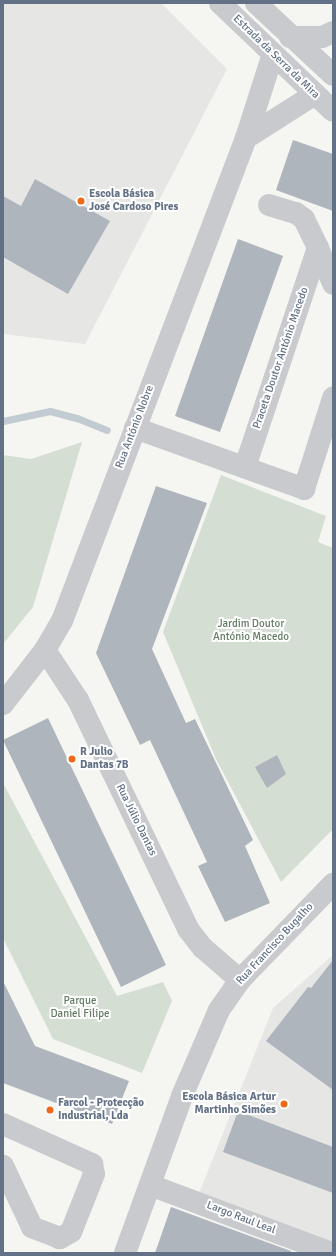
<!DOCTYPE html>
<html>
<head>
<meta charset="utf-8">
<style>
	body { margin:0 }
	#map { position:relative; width:336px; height:1256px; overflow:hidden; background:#f5f6f1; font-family:Signika,sans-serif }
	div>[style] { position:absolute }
	.built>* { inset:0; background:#e6e6e5 }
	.green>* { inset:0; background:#d5ded2 }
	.stream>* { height:7px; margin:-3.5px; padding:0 3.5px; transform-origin:3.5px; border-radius:3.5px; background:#c2cbd2 }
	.building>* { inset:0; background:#afb5bc }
	.minor>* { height:22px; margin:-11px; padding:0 11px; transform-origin:11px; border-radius:11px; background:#c8cace }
	.tertiary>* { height:22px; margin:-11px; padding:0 11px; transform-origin:11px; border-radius:11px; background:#c8cace }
	.dots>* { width:11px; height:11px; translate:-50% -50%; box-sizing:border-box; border:2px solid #fff; border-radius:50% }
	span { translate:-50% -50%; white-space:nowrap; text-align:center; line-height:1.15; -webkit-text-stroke:4px #fff; paint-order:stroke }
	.street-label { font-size:11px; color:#627185 }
	.poi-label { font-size:11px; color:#627185; font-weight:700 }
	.left { translate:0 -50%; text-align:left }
	.right { translate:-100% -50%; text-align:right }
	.park-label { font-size:11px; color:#637c62 }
	.frame { position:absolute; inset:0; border:4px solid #627185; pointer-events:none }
</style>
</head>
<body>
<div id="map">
	<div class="built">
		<i style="clip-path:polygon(3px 3px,161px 3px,227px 69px,85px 344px,3px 334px)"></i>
		<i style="clip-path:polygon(333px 955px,333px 1249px,196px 1201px,273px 1008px)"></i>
	</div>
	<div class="green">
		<i style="clip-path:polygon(82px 442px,33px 607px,3px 644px,3px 455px,31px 459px)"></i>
		<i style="clip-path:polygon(221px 475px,326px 516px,318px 542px,333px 548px,333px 829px,281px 882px,216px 759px,163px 632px)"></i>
		<i style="clip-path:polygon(3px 783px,117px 996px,163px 982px,172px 1001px,142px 1073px,53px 1039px,3px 938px)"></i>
	</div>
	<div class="stream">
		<i style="left:3px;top:421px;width:48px;rotate:-12deg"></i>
		<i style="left:50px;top:411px;width:28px;rotate:15deg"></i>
		<i style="left:77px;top:418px;width:32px;rotate:22deg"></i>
	</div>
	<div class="building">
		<i style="clip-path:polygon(293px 140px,333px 154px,333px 211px,276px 190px)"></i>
		<i style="clip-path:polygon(35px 179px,110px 221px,68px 294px,3px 257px,3px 196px,21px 206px)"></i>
		<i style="clip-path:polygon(238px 239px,283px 256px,220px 432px,175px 416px)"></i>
		<i style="clip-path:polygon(156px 486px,207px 503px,152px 649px,186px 723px,195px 719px,253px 840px,245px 846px,270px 903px,225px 922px,198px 866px,207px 862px,150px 740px,140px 745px,96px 653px)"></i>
		<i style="clip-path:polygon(48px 718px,166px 965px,121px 987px,3px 740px)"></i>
		<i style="clip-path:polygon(277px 755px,286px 774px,267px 788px,255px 767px)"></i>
		<i style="clip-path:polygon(333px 960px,333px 1090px,266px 1041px,308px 987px,311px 988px)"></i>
		<i style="clip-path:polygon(3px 981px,35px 1046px,129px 1081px,112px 1124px,3px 1083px)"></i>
		<i style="clip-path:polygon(238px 1111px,333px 1147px,333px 1193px,223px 1152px)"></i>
		<i style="clip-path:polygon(171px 1207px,291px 1251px,291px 1253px,155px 1253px)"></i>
	</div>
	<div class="minor">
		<i style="left:290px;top:37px;width:32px"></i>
		<i style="left:322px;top:37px;width:12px;rotate:-24deg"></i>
		<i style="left:246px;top:138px;width:82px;rotate:-32.5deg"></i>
		<i style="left:269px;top:205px;width:28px;rotate:17deg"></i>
		<i style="left:296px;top:213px;width:10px;rotate:37deg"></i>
		<i style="left:304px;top:219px;width:32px;rotate:64deg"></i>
		<i style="left:135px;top:428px;width:180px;rotate:19.8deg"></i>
		<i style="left:304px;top:489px;width:96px;rotate:-72.3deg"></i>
		<i style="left:245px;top:467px;width:231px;rotate:-71.6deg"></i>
		<i style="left:318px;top:248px;width:39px;rotate:67deg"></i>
		<i style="left:45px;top:650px;width:60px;rotate:56.6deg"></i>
		<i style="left:78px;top:700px;width:254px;rotate:64.3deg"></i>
		<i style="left:188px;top:929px;width:24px;rotate:52deg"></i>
		<i style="left:203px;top:948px;width:49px;rotate:40.9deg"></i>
		<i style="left:3px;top:704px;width:68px;rotate:-52.1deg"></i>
		<i style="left:45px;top:650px;width:34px;rotate:-60deg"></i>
		<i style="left:62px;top:621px;width:517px;rotate:-69.15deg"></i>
		<i style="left:246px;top:138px;width:88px;rotate:-72.2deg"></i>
		<i style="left:3px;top:1124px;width:98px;rotate:24.2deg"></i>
		<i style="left:92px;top:1164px;width:10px;rotate:79deg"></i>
		<i style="left:94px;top:1174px;width:62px;rotate:111.6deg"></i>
		<i style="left:71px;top:1232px;width:13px;rotate:151deg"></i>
		<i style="left:60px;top:1238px;width:30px;rotate:-159deg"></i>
		<i style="left:32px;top:1227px;width:68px;rotate:-115.4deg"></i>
		<i style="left:150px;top:1185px;width:194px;rotate:20.5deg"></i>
		<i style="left:125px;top:1253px;width:167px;rotate:-70deg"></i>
		<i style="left:182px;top:1096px;width:94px;rotate:-66.7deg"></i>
		<i style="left:219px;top:1010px;width:37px;rotate:-55deg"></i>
		<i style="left:240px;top:980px;width:134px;rotate:-45.9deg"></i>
	</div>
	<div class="tertiary">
		<i style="left:220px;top:3px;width:156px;rotate:43.7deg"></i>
		<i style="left:256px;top:3px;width:105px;rotate:43.1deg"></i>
	</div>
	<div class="dots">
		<i style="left:81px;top:201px;background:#f06918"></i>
		<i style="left:72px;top:759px;background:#f06918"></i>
		<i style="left:284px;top:1104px;background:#f06918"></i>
		<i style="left:50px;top:1110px;background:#f06918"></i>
	</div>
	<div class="street-label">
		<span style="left:276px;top:57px;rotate:44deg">Estrada da Serra da Mira</span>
		<span style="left:281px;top:358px;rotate:-71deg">Praceta Doutor António Macedo</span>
		<span style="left:135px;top:427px;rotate:-69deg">Rua António Nobre</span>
		<span style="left:136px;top:820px;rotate:64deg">Rua Júlio Dantas</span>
		<span style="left:275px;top:944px;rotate:-47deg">Rua Francisco Bugalho</span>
		<span style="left:241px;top:1218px;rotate:21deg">Largo Raul Leal</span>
	</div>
	<div class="poi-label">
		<span class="left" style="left:89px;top:201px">Escola Básica<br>José Cardoso Pires</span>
		<span class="left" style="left:80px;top:759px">R Julio<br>Dantas 7B</span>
		<span class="right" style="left:276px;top:1104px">Escola Básica Artur<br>Martinho Simões</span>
		<span class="left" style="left:58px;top:1110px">Farcol - Protecção<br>Industrial, Lda</span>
	</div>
	<div class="park-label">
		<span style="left:251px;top:631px">Jardim Doutor<br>António Macedo</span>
		<span style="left:80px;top:1008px">Parque<br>Daniel Filipe</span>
	</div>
	<div class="frame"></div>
</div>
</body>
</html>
